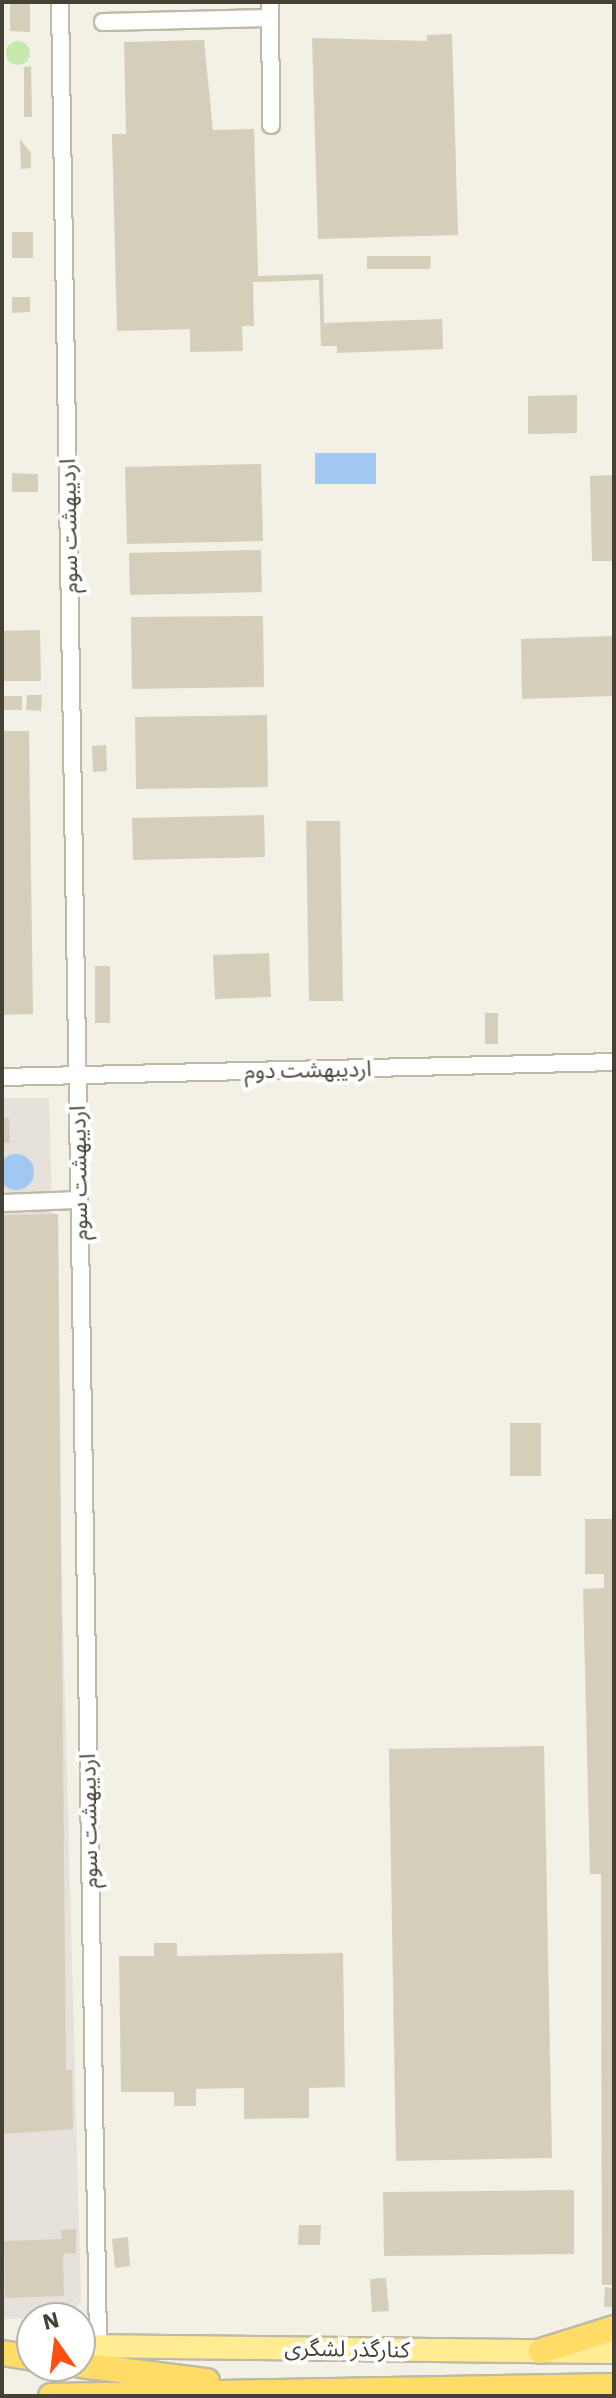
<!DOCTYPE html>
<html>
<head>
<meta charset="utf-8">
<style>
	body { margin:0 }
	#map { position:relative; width:616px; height:2398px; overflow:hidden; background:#f3f1e6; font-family:"IBM Plex Sans","Noto Sans Arabic",sans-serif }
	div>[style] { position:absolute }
	.industrial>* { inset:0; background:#e6e2db }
	.green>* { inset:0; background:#c8e9ad }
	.round { border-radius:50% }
	.water>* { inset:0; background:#a0c8f2 }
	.building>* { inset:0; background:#d5cebb }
	.roads { filter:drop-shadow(2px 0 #bfbaa8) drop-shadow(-2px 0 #bfbaa8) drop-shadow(0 2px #bfbaa8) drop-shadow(0 -2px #bfbaa8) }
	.minor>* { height:16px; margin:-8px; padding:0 8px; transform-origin:8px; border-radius:8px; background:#fff }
	.major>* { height:22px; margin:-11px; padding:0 11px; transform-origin:11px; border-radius:11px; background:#ffec93 }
	.highway>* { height:24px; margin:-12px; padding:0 12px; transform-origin:12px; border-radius:12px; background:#ffdc65 }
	span { translate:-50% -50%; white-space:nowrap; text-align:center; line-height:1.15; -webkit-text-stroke:8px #fff; paint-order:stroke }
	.street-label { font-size:22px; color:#464135 }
	.frame { position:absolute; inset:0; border:4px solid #464135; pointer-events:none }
	.north { position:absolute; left:16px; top:2302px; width:80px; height:80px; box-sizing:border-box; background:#fff; border:2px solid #b5b3ae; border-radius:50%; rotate:346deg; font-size:22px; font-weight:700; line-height:32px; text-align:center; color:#464135 }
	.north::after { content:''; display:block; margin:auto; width:28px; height:36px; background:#ff4f11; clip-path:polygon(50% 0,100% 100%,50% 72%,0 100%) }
</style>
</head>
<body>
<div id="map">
	<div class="industrial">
		<i style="clip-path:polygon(2px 1098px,49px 1098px,81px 2299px,70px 2318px,2px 2319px)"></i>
	</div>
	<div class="green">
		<i class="round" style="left:6px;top:41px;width:24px;height:24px"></i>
	</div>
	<div class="water">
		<i style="clip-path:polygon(315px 453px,376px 453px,376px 484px,315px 484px)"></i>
		<i class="round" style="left:-2px;top:1154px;width:36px;height:36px"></i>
	</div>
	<div class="building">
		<i style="clip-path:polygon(10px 2px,30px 2px,30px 32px,10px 31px)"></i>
		<i style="clip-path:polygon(452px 34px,458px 235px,318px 239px,312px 38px,427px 41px,427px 35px)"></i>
		<i style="clip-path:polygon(204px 40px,213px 130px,254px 129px,258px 276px,323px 274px,324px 323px,442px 319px,443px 349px,337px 353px,337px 346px,321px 346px,319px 280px,253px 282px,254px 326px,242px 326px,243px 351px,190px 352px,190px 329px,117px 331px,112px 134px,126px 134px,124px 42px)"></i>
		<i style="clip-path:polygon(31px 66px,32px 117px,24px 117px,24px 67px)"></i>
		<i style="clip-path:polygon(20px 139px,31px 153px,31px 168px,21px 169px)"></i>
		<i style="clip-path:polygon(12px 232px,33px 232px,33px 258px,12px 258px)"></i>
		<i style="clip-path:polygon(367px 256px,431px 256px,430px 269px,367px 269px)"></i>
		<i style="clip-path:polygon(12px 297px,30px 297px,30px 312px,12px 313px)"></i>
		<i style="clip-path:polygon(577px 395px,577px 433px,528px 434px,528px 396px)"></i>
		<i style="clip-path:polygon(261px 464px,263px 541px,127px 544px,125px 467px)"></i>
		<i style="clip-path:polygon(12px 473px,38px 474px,38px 492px,12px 492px)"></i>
		<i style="clip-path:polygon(614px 475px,614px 561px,592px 561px,590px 476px)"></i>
		<i style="clip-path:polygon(261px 550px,262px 592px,130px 595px,129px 553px)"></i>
		<i style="clip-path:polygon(263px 616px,264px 687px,132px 689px,131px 617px)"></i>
		<i style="clip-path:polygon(40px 630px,41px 681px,2px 681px,2px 631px)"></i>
		<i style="clip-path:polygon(614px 636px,614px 696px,522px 699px,521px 639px)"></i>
		<i style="clip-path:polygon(27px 695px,42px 695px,41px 711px,26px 710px)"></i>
		<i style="clip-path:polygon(2px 696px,22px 696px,22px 710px,2px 710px)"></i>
		<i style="clip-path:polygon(267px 715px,268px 787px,136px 789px,135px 717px)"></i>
		<i style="clip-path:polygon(2px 731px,29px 731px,33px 1014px,2px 1015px)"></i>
		<i style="clip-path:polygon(106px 745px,107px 771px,93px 772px,92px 746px)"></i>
		<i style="clip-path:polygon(264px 815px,265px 857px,133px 860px,132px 818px)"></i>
		<i style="clip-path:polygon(306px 821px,340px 821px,343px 1001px,309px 1001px)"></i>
		<i style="clip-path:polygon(269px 953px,271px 997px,215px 999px,213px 955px)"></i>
		<i style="clip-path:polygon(95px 966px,110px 966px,110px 1023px,95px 1023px)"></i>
		<i style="clip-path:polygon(485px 1013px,498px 1013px,498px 1044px,485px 1044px)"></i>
		<i style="clip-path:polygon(2px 1118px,9px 1118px,10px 1143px,2px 1143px)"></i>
		<i style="clip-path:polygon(58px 1214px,66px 2070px,72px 2070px,73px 2129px,2px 2134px,2px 1215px)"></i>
		<i style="clip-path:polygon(510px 1423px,541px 1423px,541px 1476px,510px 1476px)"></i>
		<i style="clip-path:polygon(585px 1519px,614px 1519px,614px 2285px,602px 2285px,601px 1874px,590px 1874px,583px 1589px,604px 1588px,604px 1574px,585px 1574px)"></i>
		<i style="clip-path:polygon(544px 1746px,552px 2158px,396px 2161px,389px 1749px)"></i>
		<i style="clip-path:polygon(154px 1943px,177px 1943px,177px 1956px,343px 1953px,345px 2087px,309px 2088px,309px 2118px,244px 2119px,244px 2088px,196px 2089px,196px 2106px,174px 2106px,174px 2092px,121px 2092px,119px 1956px,154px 1956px)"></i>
		<i style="clip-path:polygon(574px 2190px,574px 2254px,384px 2256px,383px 2192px)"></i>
		<i style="clip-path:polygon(299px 2225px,321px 2225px,320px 2245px,298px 2245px)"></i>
		<i style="clip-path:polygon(76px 2229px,76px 2253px,63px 2254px,64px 2296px,5px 2298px,4px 2241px,62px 2239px,61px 2230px)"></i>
		<i style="clip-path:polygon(128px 2237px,130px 2266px,115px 2268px,112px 2239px)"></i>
		<i style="clip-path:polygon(386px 2278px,389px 2311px,372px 2312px,370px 2279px)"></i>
		<i style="clip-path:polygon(605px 2287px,614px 2288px,614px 2307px,604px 2307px)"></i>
	</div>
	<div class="roads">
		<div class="minor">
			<i style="left:60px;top:2px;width:2343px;rotate:89.07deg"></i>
			<i style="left:270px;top:2px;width:123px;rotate:89.5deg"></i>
			<i style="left:103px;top:22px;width:167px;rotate:-1.4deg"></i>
			<i style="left:2px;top:1077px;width:612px;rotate:-1.4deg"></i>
			<i style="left:2px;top:1203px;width:76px;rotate:-2.3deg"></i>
		</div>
		<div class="major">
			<i style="left:80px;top:2346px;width:534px;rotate:0.64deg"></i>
		</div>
		<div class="highway">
			<i style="left:541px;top:2351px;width:77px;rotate:-17.5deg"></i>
			<i style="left:2px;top:2353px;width:30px;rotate:9deg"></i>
			<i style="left:80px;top:2365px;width:128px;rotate:7.2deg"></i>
			<i style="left:51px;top:2396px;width:563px;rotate:-1.02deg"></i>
		</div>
	</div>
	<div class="street-label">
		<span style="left:68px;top:526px;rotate:-91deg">اردیبهشت سوم</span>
		<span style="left:308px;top:1069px;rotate:-1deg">اردیبهشت دوم</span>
		<span style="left:78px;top:1173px;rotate:-91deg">اردیبهشت سوم</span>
		<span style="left:88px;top:1821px;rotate:-91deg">اردیبهشت سوم</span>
		<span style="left:347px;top:2348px;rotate:1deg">کنارگذر لشگری</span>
	</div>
	<div class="frame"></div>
	<div class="north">N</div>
</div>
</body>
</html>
